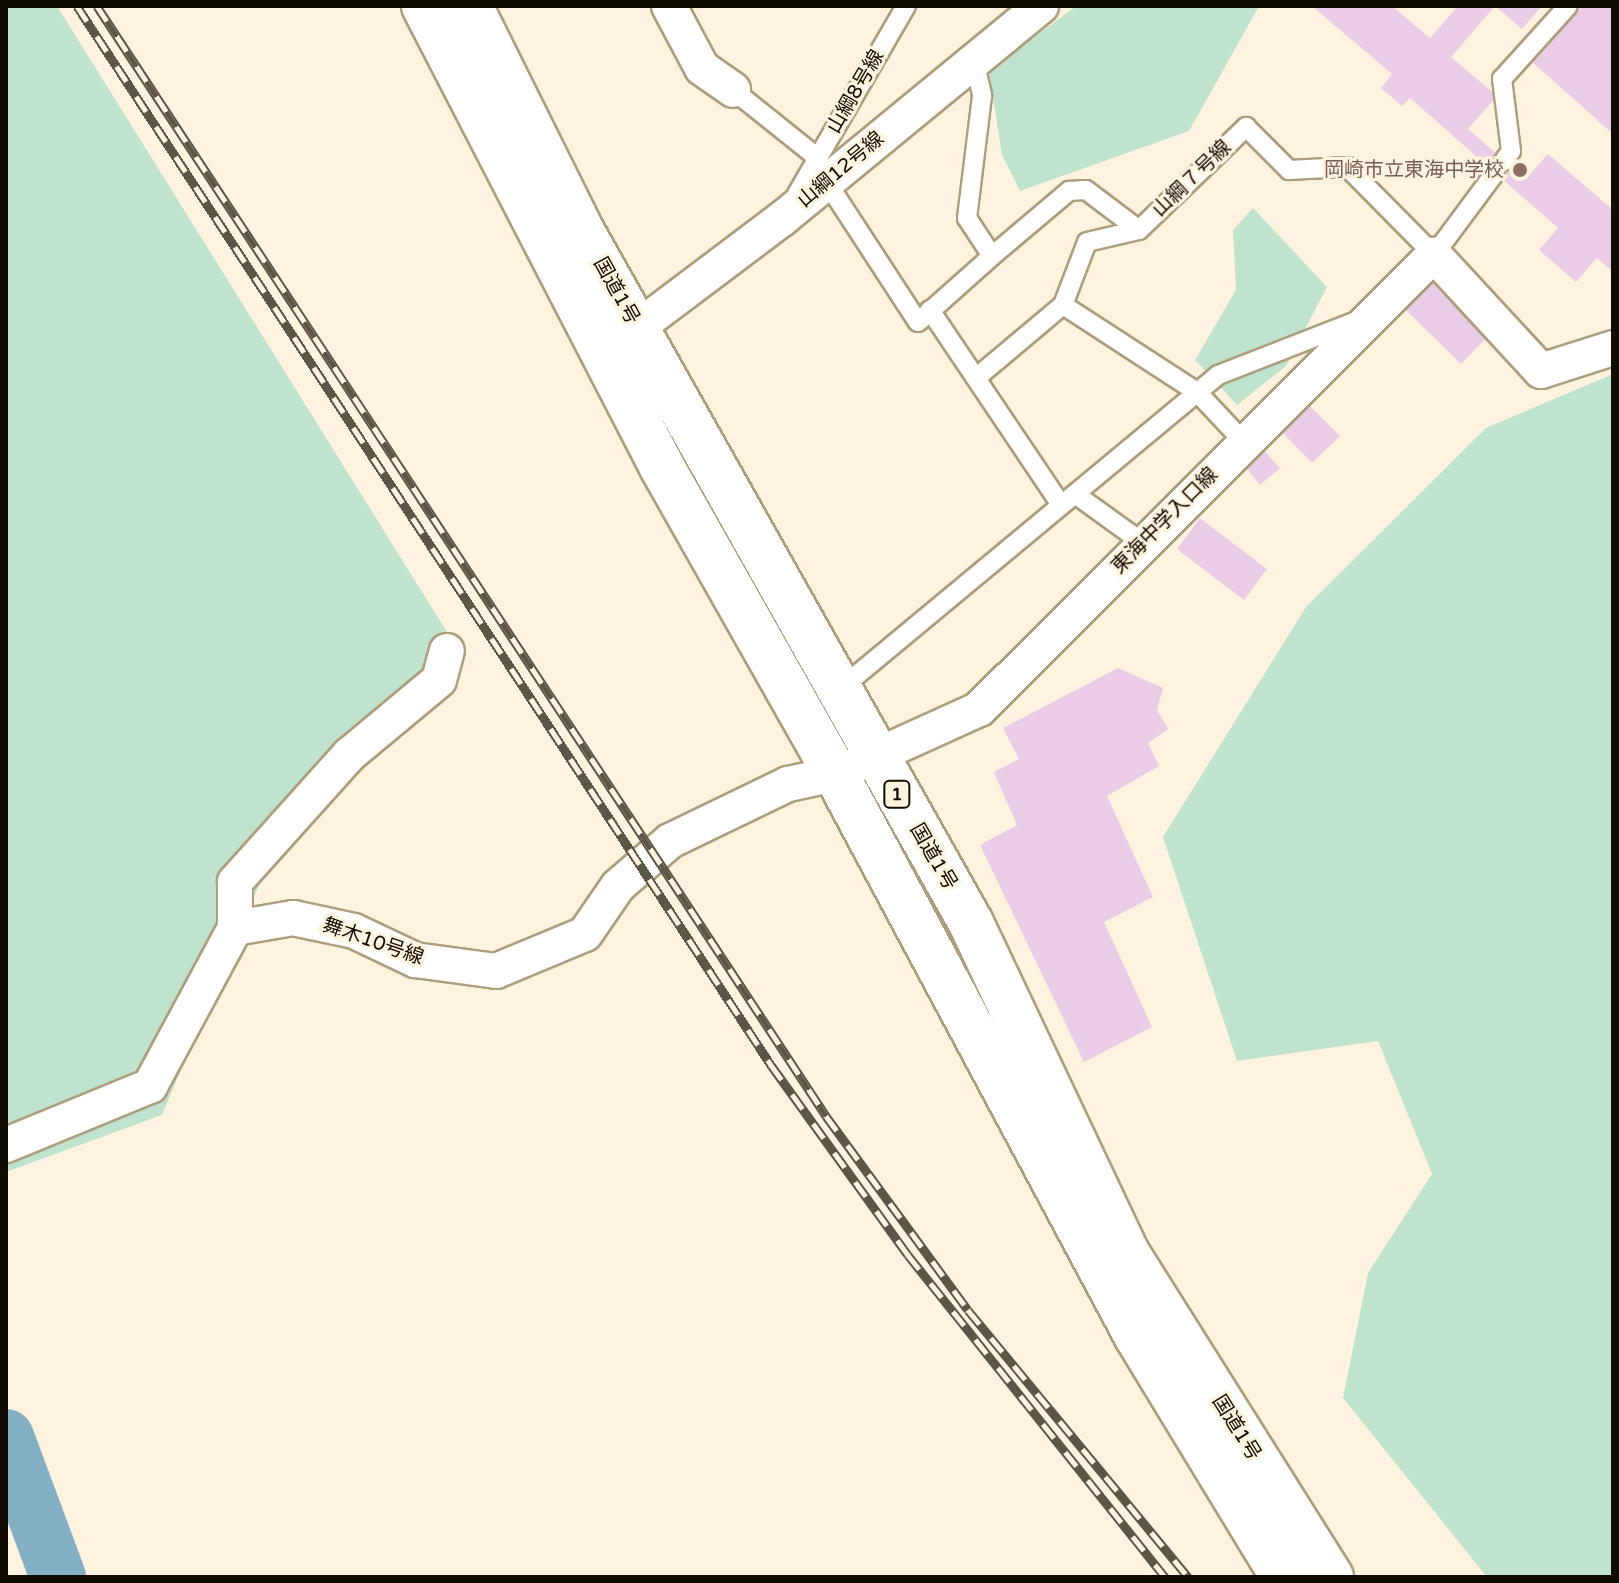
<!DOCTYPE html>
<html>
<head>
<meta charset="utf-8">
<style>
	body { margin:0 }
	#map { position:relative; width:1619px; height:1583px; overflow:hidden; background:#fdf3de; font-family:"Varela Round","Noto Sans JP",sans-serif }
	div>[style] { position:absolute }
	.green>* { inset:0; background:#c0e3d0 }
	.river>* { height:56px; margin:-28px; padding:0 28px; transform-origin:28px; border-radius:28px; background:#84b0c5 }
	.building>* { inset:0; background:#ebcce6 }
	.roads { filter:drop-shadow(2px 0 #ad9e7d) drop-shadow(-2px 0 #ad9e7d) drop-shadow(0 2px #ad9e7d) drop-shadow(0 -2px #ad9e7d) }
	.lane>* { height:18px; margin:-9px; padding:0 9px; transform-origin:9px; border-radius:9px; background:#fff }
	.street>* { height:34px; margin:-17px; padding:0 17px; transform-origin:17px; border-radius:17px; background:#fff }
	.highway>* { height:44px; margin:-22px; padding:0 22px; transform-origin:22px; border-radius:22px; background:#fff }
	.rail>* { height:9px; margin-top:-4.5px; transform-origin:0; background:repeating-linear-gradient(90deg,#fdf3de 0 18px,#5c5648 0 36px); box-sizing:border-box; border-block:2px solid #5c5648 }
	.dots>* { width:22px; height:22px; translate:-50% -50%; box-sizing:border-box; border:4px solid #fdf3de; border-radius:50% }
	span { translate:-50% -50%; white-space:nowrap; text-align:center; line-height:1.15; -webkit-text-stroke:6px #fdf3de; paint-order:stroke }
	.shield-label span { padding:2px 6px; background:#fdf3de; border:2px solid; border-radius:6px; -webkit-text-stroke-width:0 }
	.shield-label { font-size:18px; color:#110c02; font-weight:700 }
	.street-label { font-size:20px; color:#110c02 }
	.education-label { font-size:20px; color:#785e54 }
	.right { translate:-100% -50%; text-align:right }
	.frame { position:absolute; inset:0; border:8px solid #110c02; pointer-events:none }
</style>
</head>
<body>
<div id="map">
	<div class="green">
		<i style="clip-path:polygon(6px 6px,57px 6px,460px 653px,324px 782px,262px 878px,162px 1115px,6px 1172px)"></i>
		<i style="clip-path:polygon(1076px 6px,1258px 8px,1189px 131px,1020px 191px,1002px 155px,989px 71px)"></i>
		<i style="clip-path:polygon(1253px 208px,1327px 287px,1286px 366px,1237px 405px,1195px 360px,1236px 290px,1233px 230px)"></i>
		<i style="clip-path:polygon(1613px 374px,1613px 1577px,1487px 1577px,1343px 1398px,1368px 1273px,1432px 1174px,1378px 1041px,1237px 1061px,1163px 837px,1306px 607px,1486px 428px)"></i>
	</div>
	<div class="river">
		<i style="left:6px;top:1437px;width:149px;rotate:69.6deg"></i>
	</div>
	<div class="building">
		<i style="clip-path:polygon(1312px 6px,1392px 6px,1430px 38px,1458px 6px,1495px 6px,1451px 57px,1497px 96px,1468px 129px,1526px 179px,1548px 154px,1613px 210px,1613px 272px,1597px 258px,1576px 282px,1539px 250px,1558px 228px,1410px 98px,1402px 106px,1381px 88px,1392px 74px)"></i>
		<i style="clip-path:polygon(1495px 6px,1542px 6px,1522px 29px)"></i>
		<i style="clip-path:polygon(1582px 6px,1613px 6px,1613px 134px,1532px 62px)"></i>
		<i style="clip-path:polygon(1435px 281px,1489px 335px,1461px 364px,1406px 310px)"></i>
		<i style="clip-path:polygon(1309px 405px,1340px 436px,1312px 463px,1282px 432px)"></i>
		<i style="clip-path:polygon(1261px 447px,1280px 468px,1260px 485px,1242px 463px)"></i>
		<i style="clip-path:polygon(1200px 518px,1267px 569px,1244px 600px,1177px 549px)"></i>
		<i style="clip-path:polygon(1118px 668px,1163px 688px,1157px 710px,1168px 729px,1148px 743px,1159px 766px,1107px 796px,1153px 897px,1104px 922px,1152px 1027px,1084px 1062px,980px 845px,1017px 825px,994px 772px,1019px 759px,1003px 728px)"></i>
	</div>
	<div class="roads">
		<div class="lane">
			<i style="left:974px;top:60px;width:37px;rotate:77deg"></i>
			<i style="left:982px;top:96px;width:123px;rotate:97deg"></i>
			<i style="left:967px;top:218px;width:45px;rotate:56.7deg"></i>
			<i style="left:992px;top:256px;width:101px;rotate:-40.2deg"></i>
			<i style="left:1069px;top:191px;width:17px;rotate:-3deg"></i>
			<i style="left:1086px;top:190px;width:66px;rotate:37deg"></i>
			<i style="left:1139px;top:230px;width:149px;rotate:-43.9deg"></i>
			<i style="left:1246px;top:127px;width:61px;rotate:45deg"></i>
			<i style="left:1289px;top:170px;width:58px;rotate:-3deg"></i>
			<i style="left:1347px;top:167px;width:124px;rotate:45.3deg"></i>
			<i style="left:1434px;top:255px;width:102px;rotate:-53.4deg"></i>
			<i style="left:733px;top:90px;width:109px;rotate:38.7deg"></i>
			<i style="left:1504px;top:161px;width:12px;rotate:-55deg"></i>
			<i style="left:1511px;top:151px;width:73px;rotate:-97.1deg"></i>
			<i style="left:1502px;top:79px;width:98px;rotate:-47.9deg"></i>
			<i style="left:826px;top:181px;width:168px;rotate:56.9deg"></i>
			<i style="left:918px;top:322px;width:99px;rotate:-41.7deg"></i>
			<i style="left:797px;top:194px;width:217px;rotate:-59.9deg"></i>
			<i style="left:1063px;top:305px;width:160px;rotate:33deg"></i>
			<i style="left:1197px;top:392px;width:67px;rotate:46.8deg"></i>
			<i style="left:930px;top:310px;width:235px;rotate:56.1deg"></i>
			<i style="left:976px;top:378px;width:114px;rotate:-40deg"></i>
			<i style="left:1063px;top:305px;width:67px;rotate:-69.1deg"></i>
			<i style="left:1087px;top:242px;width:53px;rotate:-13deg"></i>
			<i style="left:1075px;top:494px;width:84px;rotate:35.8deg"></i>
			<i style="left:840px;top:689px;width:491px;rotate:-39.7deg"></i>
			<i style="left:1218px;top:375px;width:151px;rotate:-21.3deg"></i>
		</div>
		<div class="street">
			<i style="left:669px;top:6px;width:70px;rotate:62deg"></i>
			<i style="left:702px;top:68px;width:38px;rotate:35deg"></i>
			<i style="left:637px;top:328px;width:183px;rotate:-37deg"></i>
			<i style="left:783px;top:218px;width:334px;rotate:-39.4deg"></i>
			<i style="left:235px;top:928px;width:59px;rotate:-9.8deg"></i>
			<i style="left:293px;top:918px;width:62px;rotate:12deg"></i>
			<i style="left:354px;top:931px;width:68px;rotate:25.4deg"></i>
			<i style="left:415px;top:960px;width:82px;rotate:7.7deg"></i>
			<i style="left:496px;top:971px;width:96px;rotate:-22.6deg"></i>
			<i style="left:585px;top:934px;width:58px;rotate:-55.5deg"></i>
			<i style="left:618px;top:886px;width:69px;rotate:-40.9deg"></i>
			<i style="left:670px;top:841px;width:131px;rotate:-25.8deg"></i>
			<i style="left:788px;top:784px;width:49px;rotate:-11.8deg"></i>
			<i style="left:836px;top:774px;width:157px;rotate:-24.4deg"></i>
			<i style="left:979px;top:709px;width:643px;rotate:-44.94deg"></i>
			<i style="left:1434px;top:255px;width:158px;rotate:47.3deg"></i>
			<i style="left:1541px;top:371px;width:76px;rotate:-17.7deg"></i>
			<i style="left:6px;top:1145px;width:156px;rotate:-22.3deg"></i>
			<i style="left:150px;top:1086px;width:179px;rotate:-61.7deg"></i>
			<i style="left:235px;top:928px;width:46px;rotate:-90deg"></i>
			<i style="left:235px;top:882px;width:171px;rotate:-48.1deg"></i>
			<i style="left:349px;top:755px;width:117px;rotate:-39.8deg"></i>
			<i style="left:439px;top:680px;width:30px;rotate:-75deg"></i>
		</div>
		<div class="highway">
			<i style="left:424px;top:6px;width:519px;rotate:62.69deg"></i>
			<i style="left:662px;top:467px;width:353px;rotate:60.5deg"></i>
			<i style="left:836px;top:774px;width:636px;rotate:61.86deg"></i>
			<i style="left:1136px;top:1335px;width:283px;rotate:58.7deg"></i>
			<i style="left:470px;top:6px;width:248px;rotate:63.6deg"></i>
			<i style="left:580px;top:228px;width:797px;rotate:60.64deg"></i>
			<i style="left:971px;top:923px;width:365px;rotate:64.7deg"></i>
			<i style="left:1127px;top:1253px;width:383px;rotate:57.8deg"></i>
		</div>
	</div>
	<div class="rail">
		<i style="left:77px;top:6px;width:1266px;rotate:56.76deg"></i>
		<i style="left:771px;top:1065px;width:234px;rotate:54.2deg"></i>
		<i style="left:908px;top:1255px;width:412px;rotate:51.4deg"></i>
		<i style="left:97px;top:6px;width:1328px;rotate:56.7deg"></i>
		<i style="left:826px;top:1116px;width:240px;rotate:53.8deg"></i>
		<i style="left:968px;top:1310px;width:346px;rotate:50.5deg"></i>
	</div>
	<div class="dots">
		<i style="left:1520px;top:170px;background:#8d6e63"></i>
	</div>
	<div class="shield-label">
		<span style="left:897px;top:794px">1</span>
	</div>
	<div class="street-label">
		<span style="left:856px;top:92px;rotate:-60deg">山綱8号線</span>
		<span style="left:841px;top:170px;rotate:-40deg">山綱12号線</span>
		<span style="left:1192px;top:179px;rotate:-44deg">山綱７号線</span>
		<span style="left:616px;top:291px;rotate:61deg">国道1号</span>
		<span style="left:1165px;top:521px;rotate:-45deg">東海中学入口線</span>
		<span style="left:933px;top:857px;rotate:60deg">国道1号</span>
		<span style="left:373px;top:942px;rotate:19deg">舞木10号線</span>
		<span style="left:1236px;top:1428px;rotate:58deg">国道1号</span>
	</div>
	<div class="education-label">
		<span class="right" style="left:1504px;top:170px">岡崎市立東海中学校</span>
	</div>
	<div class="frame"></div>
</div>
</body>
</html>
